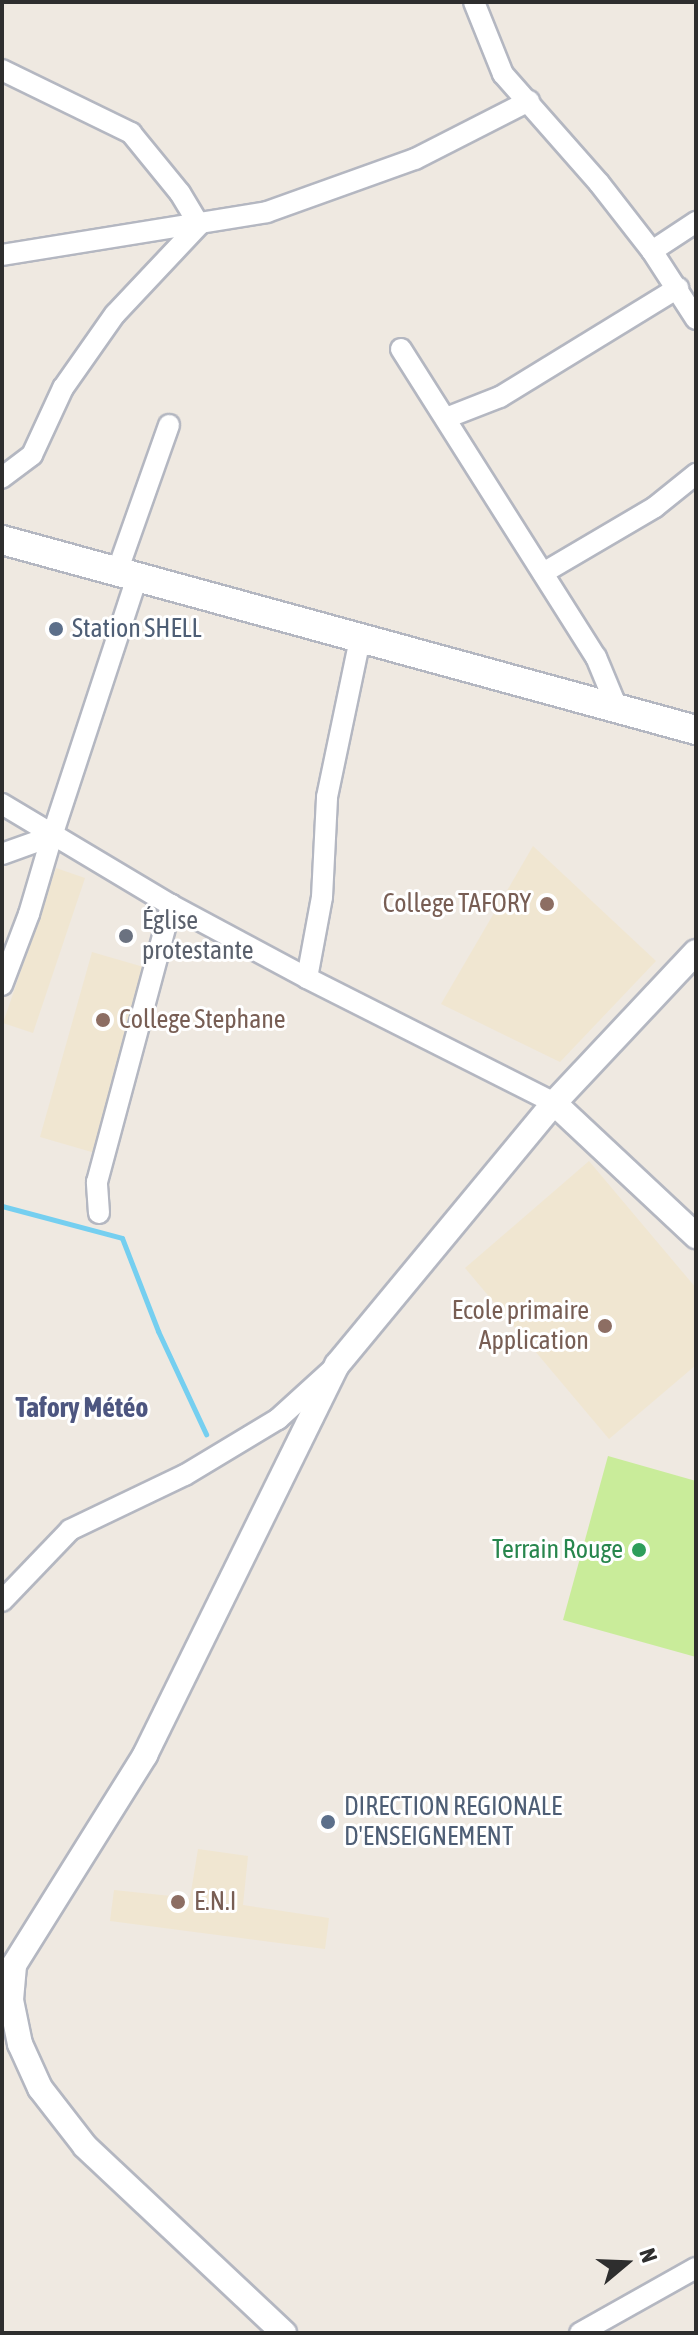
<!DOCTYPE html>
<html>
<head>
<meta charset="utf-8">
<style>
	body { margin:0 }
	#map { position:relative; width:698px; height:2335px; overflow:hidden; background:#efe9e1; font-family:"Asap Condensed",sans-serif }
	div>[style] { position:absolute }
	.education>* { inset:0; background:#f0e6d1 }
	.pitch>* { inset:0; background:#c9ec9a }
	.stream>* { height:5px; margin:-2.5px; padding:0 2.5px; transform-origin:2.5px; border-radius:2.5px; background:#75cff0 }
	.roads { filter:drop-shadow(2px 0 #b4b7c1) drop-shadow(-2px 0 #b4b7c1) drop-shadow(0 2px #b4b7c1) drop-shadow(0 -2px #b4b7c1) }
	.minor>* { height:20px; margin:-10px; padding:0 10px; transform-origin:10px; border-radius:10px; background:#fff }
	.tertiary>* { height:24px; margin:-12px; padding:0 12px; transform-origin:12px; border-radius:12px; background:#fff }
	.secondary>* { height:28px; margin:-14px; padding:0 14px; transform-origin:14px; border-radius:14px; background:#fff }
	.dots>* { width:22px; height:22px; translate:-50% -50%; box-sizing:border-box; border:4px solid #fff; border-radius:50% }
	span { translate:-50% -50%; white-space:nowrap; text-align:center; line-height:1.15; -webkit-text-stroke:6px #fff; paint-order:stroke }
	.service-label { font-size:26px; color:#4e5e75 }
	.left { translate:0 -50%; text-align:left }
	.education-label { font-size:26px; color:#785e54 }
	.right { translate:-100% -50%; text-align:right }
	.worship-label { font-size:26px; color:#5b616d }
	.leisure-label { font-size:26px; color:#27864d }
	.neighbourhood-label { font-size:28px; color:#4d5680; font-weight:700 }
	.frame { position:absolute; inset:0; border:4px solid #2e2e2e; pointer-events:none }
	.north { position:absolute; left:586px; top:2223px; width:80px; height:80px; -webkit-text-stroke:6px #fff; paint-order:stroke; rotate:71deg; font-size:22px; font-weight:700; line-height:32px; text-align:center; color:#2e2e2e }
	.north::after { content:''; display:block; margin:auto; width:28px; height:36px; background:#2e2e2e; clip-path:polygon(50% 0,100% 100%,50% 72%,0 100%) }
</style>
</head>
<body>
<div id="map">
	<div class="education">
		<i style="clip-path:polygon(533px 846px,656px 961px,560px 1062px,441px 1004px)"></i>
		<i style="clip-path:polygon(56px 868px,85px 878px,33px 1033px,3px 1023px)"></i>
		<i style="clip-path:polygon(92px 952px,147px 968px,95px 1153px,40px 1137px)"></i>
		<i style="clip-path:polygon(589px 1161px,696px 1288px,696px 1365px,609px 1439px,465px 1268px)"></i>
		<i style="clip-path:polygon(198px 1849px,248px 1856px,243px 1905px,329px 1918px,325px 1949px,110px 1921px,114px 1890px,190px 1898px)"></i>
	</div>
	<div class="pitch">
		<i style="clip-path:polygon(608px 1456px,696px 1481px,696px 1657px,563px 1620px)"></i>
	</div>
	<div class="stream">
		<i style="left:2px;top:1206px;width:124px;rotate:14.9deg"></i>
		<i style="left:122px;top:1238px;width:100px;rotate:68.8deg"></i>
		<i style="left:158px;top:1331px;width:114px;rotate:65deg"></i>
	</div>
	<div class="roads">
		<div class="minor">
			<i style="left:474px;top:2px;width:78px;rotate:68.1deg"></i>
			<i style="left:503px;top:74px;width:145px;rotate:48.6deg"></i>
			<i style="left:599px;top:183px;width:86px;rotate:52.1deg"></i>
			<i style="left:652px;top:251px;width:81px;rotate:57.1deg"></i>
			<i style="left:2px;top:70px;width:144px;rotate:26deg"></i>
			<i style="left:131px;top:133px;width:77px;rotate:50.8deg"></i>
			<i style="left:180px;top:193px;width:37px;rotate:59deg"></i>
			<i style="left:199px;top:225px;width:122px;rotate:133.3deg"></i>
			<i style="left:115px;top:314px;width:90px;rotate:125.1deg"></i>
			<i style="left:63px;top:388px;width:74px;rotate:114.8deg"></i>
			<i style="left:32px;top:455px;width:38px;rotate:143deg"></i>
			<i style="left:652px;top:251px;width:53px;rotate:-33.4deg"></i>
			<i style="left:2px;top:255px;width:268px;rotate:-9.2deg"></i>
			<i style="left:267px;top:212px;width:157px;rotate:-19.7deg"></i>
			<i style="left:415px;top:159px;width:128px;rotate:-27deg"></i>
			<i style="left:401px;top:349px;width:365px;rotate:57.7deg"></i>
			<i style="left:596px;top:657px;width:57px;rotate:67.5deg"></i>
			<i style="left:446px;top:418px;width:58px;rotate:-21.3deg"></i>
			<i style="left:500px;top:397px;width:209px;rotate:-31.5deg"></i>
			<i style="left:117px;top:572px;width:156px;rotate:-70.5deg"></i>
			<i style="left:543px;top:573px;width:130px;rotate:-30.5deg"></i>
			<i style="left:655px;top:507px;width:53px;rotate:-38.8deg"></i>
			<i style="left:2px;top:804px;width:197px;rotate:30.9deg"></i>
			<i style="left:171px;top:905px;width:154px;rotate:28.2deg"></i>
			<i style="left:307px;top:978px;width:277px;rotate:26.8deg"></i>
			<i style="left:2px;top:854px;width:53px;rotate:-19.8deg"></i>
			<i style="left:307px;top:978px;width:82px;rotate:-79.5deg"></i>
			<i style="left:322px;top:897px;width:100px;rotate:-87.1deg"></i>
			<i style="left:327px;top:797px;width:161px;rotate:-78.2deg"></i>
			<i style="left:2px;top:985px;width:76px;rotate:-69.2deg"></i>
			<i style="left:29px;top:914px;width:81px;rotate:-73.6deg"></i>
			<i style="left:52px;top:836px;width:273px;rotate:-71.8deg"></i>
			<i style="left:99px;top:1213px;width:31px;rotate:-94deg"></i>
			<i style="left:97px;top:1182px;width:287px;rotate:-75deg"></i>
			<i style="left:2px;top:1601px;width:98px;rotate:-46.2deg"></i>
			<i style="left:70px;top:1530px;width:127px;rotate:-25.6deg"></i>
			<i style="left:185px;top:1475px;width:109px;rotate:-31.1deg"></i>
			<i style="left:278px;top:1419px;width:74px;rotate:-42.3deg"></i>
			<i style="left:580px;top:2333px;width:133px;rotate:-29.3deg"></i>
		</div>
		<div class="tertiary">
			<i style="left:554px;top:1103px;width:195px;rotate:43.1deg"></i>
			<i style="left:284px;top:2333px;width:273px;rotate:-136.8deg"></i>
			<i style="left:85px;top:2146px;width:73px;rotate:-127.8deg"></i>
			<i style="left:40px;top:2088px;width:48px;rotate:-114.4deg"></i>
			<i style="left:20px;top:2044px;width:45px;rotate:-101.6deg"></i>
			<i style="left:11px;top:2000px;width:35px;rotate:-85deg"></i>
			<i style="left:14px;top:1965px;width:248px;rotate:-58deg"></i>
			<i style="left:145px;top:1755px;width:435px;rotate:-63.8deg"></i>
			<i style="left:337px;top:1365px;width:340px;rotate:-50.4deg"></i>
			<i style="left:554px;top:1103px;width:207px;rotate:-46.8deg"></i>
		</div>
		<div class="secondary">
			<i style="left:2px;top:540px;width:720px;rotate:15.31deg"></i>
		</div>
	</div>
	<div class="dots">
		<i style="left:56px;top:629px;background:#5c6f8a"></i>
		<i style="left:547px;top:904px;background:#8d6e63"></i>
		<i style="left:126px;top:936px;background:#6b7280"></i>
		<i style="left:103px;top:1020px;background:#8d6e63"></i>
		<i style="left:605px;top:1326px;background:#8d6e63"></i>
		<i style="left:639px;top:1550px;background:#2e9e5b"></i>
		<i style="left:328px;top:1822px;background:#5c6f8a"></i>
		<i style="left:178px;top:1902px;background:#8d6e63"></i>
	</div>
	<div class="service-label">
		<span class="left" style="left:72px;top:629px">Station SHELL</span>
		<span class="left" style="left:344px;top:1822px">DIRECTION REGIONALE<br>D'ENSEIGNEMENT</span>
	</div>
	<div class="education-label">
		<span class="right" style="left:531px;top:904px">College TAFORY</span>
		<span class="left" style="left:119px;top:1020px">College Stephane</span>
		<span class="right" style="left:589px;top:1326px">Ecole primaire<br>Application</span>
		<span class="left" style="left:194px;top:1902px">E.N.I</span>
	</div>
	<div class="worship-label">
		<span class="left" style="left:142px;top:936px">Église<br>protestante</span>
	</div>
	<div class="leisure-label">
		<span class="right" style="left:623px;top:1550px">Terrain Rouge</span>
	</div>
	<div class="neighbourhood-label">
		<span style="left:82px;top:1407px">Tafory Météo</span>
	</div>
	<div class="frame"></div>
	<div class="north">N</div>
</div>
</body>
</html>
